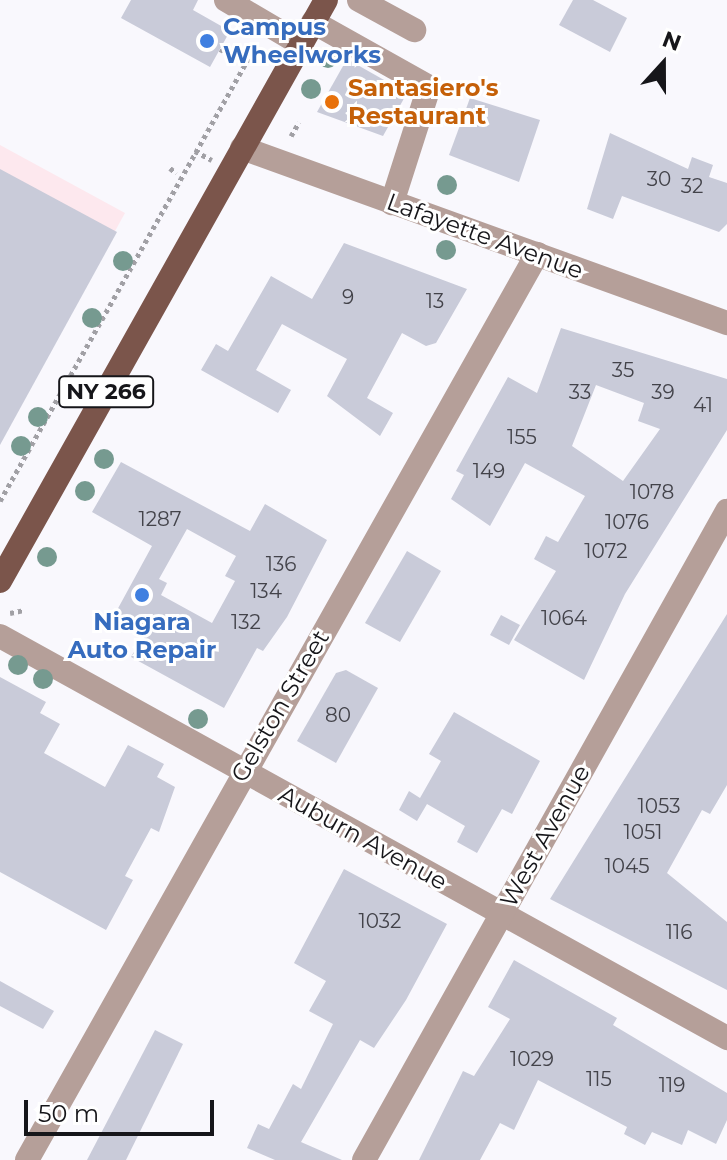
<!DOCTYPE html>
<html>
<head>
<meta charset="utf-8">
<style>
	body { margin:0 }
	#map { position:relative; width:727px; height:1160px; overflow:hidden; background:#f9f8fd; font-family:Montserrat,sans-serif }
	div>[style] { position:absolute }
	.industrial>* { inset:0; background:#fde8ee }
	.building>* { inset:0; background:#c9cbd9 }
	.path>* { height:5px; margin-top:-2.5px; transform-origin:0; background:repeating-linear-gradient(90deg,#a1a0a5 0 4px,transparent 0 8px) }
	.minor>* { height:24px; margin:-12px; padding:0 12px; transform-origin:12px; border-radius:12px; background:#b59f99 }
	.major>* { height:24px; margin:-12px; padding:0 12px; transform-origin:12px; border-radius:12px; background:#7b554b }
	.trees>* { width:20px; height:20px; margin:-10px; border-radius:50%; background:#769a90 }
	.dots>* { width:22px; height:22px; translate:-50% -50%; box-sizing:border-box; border:4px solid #fff; border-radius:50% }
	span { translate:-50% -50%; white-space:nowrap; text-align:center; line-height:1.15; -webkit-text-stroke:6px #fff; paint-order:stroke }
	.number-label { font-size:20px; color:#43434a }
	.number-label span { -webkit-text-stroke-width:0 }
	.shield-label span { padding:2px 6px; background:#fff; border:2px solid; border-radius:6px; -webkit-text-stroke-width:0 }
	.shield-label { font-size:22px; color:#16161a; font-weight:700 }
	.shop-label { font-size:24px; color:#366cbe; font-weight:700 }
	.left { translate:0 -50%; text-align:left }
	.food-label { font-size:24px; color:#c56008; font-weight:700 }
	.street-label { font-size:24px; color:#16161a }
	.north { position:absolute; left:623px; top:24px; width:80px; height:80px; -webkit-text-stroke:6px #fff; paint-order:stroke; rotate:21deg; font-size:22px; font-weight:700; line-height:32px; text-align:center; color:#16161a }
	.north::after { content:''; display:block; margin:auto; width:28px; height:36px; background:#16161a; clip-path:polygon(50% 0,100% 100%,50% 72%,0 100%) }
	.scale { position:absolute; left:24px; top:1100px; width:190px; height:36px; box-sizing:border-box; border:4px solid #16161a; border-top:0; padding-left:10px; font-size:24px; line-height:28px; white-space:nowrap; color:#16161a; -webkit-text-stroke:6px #fff; paint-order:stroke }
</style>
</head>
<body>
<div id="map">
	<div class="industrial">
		<i style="clip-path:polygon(0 145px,125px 213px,0 440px)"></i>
	</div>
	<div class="building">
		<i style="clip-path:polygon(131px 0,198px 0,193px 10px,230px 31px,210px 67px,121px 18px)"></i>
		<i style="clip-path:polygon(573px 0,593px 0,627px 18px,610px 52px,559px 25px)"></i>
		<i style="clip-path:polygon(347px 59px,407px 93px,383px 136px,317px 112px)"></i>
		<i style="clip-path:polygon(470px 98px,540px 120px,519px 182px,449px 155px)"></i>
		<i style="clip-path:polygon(610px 133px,688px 169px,692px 157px,713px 165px,709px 177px,727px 183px,727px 224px,719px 232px,622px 196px,613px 219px,587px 209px)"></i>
		<i style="clip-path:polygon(0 169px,117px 232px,0 445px)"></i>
		<i style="clip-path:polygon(344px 243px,467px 289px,436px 343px,426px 346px,402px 333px,367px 398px,393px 413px,380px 436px,327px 396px,347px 359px,282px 324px,256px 370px,291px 390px,278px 413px,201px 370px,216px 344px,228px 351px,271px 276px,312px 299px)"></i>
		<i style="clip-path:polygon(evenodd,561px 328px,727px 379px,727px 430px,625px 594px,584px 680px,514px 640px,556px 571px,534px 559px,546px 536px,558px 542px,585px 496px,525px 463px,490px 526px,451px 499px,464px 475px,456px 471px,508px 377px,537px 393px,561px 328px,596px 385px,644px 403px,638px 421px,660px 429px,623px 481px,572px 446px,596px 385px)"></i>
		<i style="clip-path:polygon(evenodd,121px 462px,250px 531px,265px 504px,327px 540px,287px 617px,263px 651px,257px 648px,224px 708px,131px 657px,147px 629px,116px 612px,152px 546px,92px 512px,121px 462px,187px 529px,236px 556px,225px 576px,235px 581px,212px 623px,161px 595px,167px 583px,159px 579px,187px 529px)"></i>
		<i style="clip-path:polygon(407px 551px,441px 571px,400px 642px,365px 623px)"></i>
		<i style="clip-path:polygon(727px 614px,727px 785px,710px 814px,702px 810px,667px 873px,727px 922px,727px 990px,550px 899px)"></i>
		<i style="clip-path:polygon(501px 615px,520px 625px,509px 645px,490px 635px)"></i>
		<i style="clip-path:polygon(346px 670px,378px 688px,336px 763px,297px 741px,336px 673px)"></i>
		<i style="clip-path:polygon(0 677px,46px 702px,40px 713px,60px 724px,44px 753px,105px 787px,128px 745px,164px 764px,157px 777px,175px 787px,159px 832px,151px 828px,125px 876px,133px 880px,106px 930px,0 872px)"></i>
		<i style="clip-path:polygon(454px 712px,540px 761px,512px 814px,502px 809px,477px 853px,457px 842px,465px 826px,427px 804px,417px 821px,399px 810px,409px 791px,420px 798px,441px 761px,429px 754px)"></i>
		<i style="clip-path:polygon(344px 869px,447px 924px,406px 1000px,374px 1048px,360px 1040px,301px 1142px,342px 1160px,275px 1160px,247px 1148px,258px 1124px,269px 1129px,293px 1084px,301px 1089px,333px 1024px,309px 1011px,326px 981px,294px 963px)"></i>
		<i style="clip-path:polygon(514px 960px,617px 1018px,613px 1025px,727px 1093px,727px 1120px,716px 1144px,688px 1130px,682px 1145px,652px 1132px,645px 1145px,624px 1134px,627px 1127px,538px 1080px,514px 1130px,500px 1123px,480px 1160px,419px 1160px,463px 1071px,474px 1076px,510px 1019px,488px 1007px)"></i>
		<i style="clip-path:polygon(0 981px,54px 1011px,43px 1029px,0 1006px)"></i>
		<i style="clip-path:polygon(155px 1030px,183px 1044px,126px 1160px,87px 1160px)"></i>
	</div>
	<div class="path">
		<i style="left:220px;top:49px;width:13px;rotate:27deg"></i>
		<i style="left:291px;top:136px;width:16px;rotate:-60deg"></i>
		<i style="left:195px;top:151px;width:19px;rotate:28deg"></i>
		<i style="left:170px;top:168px;width:8px;rotate:40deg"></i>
		<i style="left:0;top:501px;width:523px;rotate:-60.69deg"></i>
		<i style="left:10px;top:613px;width:14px;rotate:-12deg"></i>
	</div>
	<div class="minor">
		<i style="left:226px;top:0;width:87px;rotate:30.4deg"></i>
		<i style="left:359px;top:0;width:63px;rotate:28.6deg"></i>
		<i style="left:313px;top:22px;width:133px;rotate:29.3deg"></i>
		<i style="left:429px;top:87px;width:122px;rotate:107.7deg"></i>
		<i style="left:242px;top:148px;width:516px;rotate:19.84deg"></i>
		<i style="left:0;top:636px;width:831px;rotate:28.94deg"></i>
		<i style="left:27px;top:1160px;width:1040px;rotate:-60.62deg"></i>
		<i style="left:364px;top:1160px;width:744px;rotate:-60.78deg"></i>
	</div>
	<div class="major">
		<i style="left:0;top:581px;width:666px;rotate:-60.7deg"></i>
	</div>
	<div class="trees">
		<i style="left:328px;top:58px"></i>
		<i style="left:311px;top:89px"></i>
		<i style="left:447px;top:185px"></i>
		<i style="left:446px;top:250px"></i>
		<i style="left:123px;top:261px"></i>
		<i style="left:92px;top:318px"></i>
		<i style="left:38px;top:417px"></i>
		<i style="left:21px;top:446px"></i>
		<i style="left:104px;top:459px"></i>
		<i style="left:85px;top:491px"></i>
		<i style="left:47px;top:557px"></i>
		<i style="left:18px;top:665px"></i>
		<i style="left:43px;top:679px"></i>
		<i style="left:198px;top:719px"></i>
	</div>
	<div class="dots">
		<i style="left:207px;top:41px;background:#3f7fe0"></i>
		<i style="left:332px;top:102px;background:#e8710a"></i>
		<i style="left:142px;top:595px;background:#3f7fe0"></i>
	</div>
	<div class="number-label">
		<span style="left:659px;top:179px">30</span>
		<span style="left:692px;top:186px">32</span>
		<span style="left:348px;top:297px">9</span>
		<span style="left:435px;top:301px">13</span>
		<span style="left:623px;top:370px">35</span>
		<span style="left:580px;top:392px">33</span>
		<span style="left:663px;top:392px">39</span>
		<span style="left:703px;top:405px">41</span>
		<span style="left:522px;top:437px">155</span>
		<span style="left:489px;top:471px">149</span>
		<span style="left:652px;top:492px">1078</span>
		<span style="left:160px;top:519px">1287</span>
		<span style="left:627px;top:522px">1076</span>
		<span style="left:606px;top:551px">1072</span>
		<span style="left:281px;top:564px">136</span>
		<span style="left:266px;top:591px">134</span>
		<span style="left:564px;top:618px">1064</span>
		<span style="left:246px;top:622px">132</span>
		<span style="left:338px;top:715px">80</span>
		<span style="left:659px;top:806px">1053</span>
		<span style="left:643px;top:832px">1051</span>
		<span style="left:627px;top:866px">1045</span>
		<span style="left:380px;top:921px">1032</span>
		<span style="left:679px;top:932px">116</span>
		<span style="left:532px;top:1059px">1029</span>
		<span style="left:599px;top:1079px">115</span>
		<span style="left:672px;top:1085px">119</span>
	</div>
	<div class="shield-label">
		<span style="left:106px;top:392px">NY 266</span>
	</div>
	<div class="shop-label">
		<span class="left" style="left:223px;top:41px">Campus<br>Wheelworks</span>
		<span style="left:142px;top:636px">Niagara<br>Auto Repair</span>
	</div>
	<div class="food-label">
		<span class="left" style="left:348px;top:102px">Santasiero's<br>Restaurant</span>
	</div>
	<div class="street-label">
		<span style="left:485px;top:236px;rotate:20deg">Lafayette Avenue</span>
		<span style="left:280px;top:706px;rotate:-60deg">Gelston Street</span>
		<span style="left:545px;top:836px;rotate:-61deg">West Avenue</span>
		<span style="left:363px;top:838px;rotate:29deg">Auburn Avenue</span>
	</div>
	<div class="north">N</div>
	<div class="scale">50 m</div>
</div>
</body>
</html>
